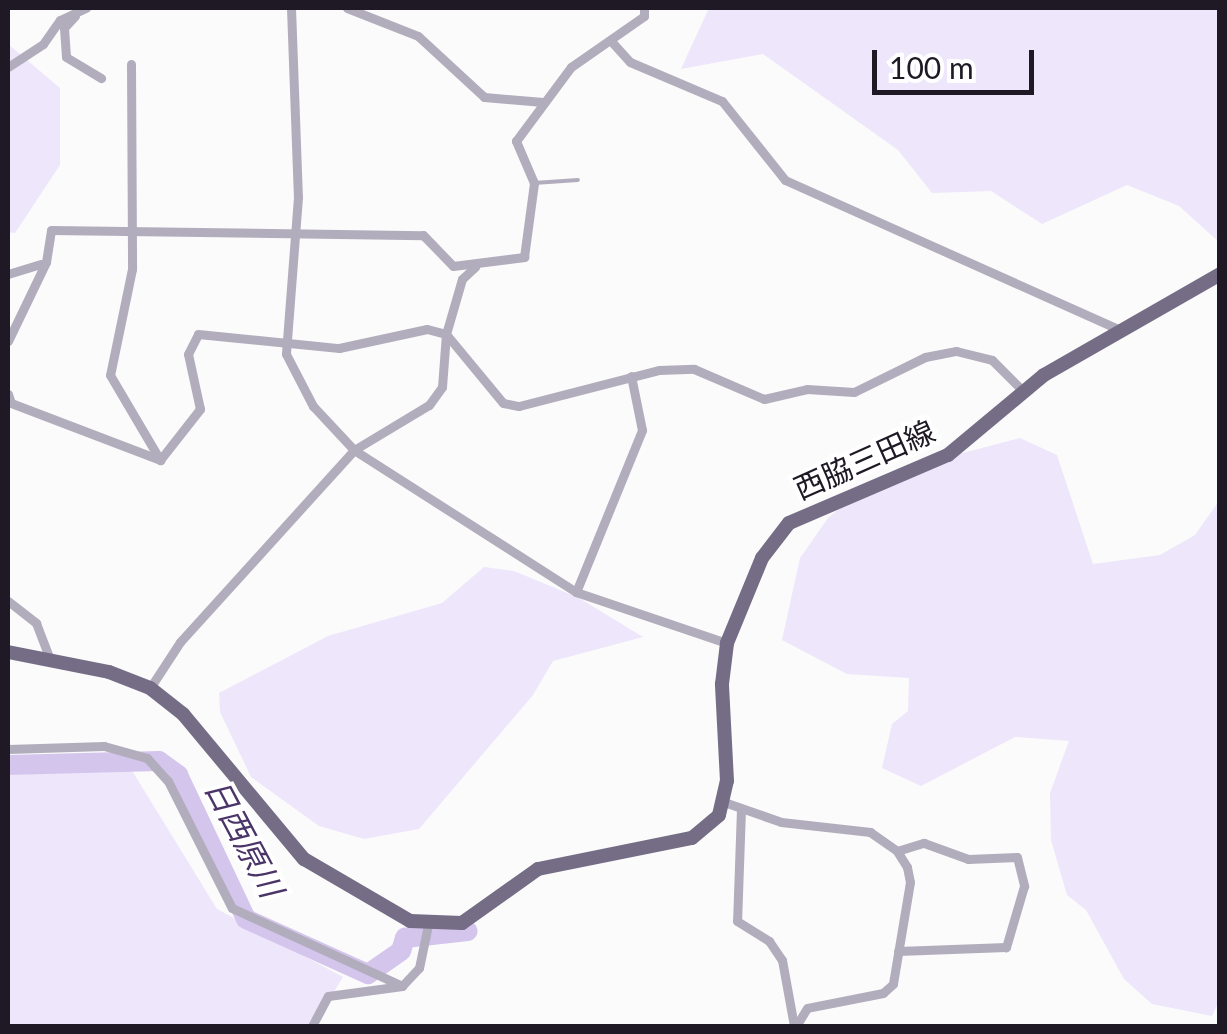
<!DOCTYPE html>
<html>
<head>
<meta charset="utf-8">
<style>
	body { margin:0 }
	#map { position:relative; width:1227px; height:1034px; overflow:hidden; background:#fbfbfb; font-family:Lato,"Noto Sans JP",sans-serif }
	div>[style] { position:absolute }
	.green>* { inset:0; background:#eee6fb }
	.river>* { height:20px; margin:-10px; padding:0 10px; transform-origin:10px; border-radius:10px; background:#d4c5ed }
	.lane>* { height:4px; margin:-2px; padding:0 2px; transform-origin:2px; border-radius:2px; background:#b2adbc }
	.street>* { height:9px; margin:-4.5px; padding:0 4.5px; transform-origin:4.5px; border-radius:4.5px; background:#b2adbc }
	.primary>* { height:14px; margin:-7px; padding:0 7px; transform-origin:7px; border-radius:7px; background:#756c86 }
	span { translate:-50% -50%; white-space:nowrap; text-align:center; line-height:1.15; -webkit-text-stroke:8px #fff; paint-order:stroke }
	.street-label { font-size:30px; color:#1e1925 }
	.water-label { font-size:32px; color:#4b3568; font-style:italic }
	.frame { position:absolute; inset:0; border:10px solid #1e1925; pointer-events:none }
	.scale { position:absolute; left:872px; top:50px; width:162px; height:45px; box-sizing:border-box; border:5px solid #1e1925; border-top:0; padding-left:12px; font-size:30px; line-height:35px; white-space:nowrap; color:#1e1925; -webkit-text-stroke:8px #fff; paint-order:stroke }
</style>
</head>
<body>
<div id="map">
	<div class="green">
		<i style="clip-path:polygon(709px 8px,1219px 8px,1219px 242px,1179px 206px,1127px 185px,1042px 224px,991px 191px,932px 193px,898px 150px,763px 54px,681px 69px)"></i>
		<i style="clip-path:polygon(8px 44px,60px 88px,60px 165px,15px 233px,8px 232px)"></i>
		<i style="clip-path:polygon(1020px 438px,1057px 455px,1093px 564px,1160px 555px,1195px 535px,1219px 501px,1220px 999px,1212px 1016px,1152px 1004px,1124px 979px,1086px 910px,1067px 895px,1051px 840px,1050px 793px,1069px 741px,1015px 737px,921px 786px,882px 768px,892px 724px,908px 711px,909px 678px,847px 674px,782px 640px,800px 558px,828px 518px,858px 493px,940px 459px)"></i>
		<i style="clip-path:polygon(484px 567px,514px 571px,579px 598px,643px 637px,553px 661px,533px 695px,419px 829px,364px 839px,319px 826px,251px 777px,220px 712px,219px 693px,328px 636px,442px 603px)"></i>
		<i style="clip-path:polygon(131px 769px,217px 909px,343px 977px,313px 1026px,8px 1026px,8px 775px)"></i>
	</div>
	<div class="river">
		<i style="left:8px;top:765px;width:151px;rotate:-1.5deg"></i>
		<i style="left:159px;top:761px;width:24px;rotate:36deg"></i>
		<i style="left:178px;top:775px;width:159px;rotate:64.7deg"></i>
		<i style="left:246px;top:919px;width:134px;rotate:24.3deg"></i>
		<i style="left:368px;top:974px;width:40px;rotate:-34.9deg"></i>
		<i style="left:401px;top:951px;width:14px;rotate:-73deg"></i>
		<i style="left:405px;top:938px;width:63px;rotate:-6.3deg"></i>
	</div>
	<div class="lane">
		<i style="left:534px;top:183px;width:44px;rotate:-3.9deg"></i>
	</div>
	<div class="street">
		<i style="left:291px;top:8px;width:189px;rotate:87.9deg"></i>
		<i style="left:298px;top:197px;width:157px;rotate:94.4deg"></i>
		<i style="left:286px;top:354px;width:59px;rotate:62.6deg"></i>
		<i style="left:313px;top:406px;width:60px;rotate:47deg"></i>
		<i style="left:354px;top:450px;width:264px;rotate:32.6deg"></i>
		<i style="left:576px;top:592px;width:159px;rotate:18.7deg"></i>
		<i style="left:347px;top:8px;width:76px;rotate:21.5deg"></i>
		<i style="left:418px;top:36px;width:90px;rotate:42.7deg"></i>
		<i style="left:484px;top:97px;width:59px;rotate:4.8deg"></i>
		<i style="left:75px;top:16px;width:16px;rotate:133deg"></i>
		<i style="left:64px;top:28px;width:29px;rotate:86deg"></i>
		<i style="left:66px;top:57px;width:41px;rotate:31deg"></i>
		<i style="left:611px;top:41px;width:28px;rotate:48deg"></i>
		<i style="left:630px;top:62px;width:100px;rotate:23deg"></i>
		<i style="left:722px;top:101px;width:101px;rotate:51.4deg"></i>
		<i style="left:785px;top:180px;width:367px;rotate:24.1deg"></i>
		<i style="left:131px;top:64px;width:205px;rotate:89.7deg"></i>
		<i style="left:132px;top:269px;width:108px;rotate:101.7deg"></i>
		<i style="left:110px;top:375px;width:99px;rotate:59.5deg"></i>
		<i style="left:8px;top:67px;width:42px;rotate:-33.3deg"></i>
		<i style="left:43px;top:44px;width:29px;rotate:-55deg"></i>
		<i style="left:60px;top:20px;width:29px;rotate:-25deg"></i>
		<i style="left:8px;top:274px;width:34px;rotate:-17deg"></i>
		<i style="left:8px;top:341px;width:88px;rotate:-64.3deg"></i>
		<i style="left:46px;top:262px;width:32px;rotate:-81deg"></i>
		<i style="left:51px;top:230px;width:372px;rotate:0.8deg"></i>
		<i style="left:423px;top:235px;width:43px;rotate:45.9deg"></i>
		<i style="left:453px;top:266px;width:72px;rotate:-7.2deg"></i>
		<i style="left:524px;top:257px;width:75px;rotate:-82.3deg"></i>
		<i style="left:534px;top:183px;width:46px;rotate:-113.2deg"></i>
		<i style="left:516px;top:141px;width:92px;rotate:-53.4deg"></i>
		<i style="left:571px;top:67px;width:89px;rotate:-34.9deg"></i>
		<i style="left:644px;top:16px;width:8px;rotate:-90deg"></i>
		<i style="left:8px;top:394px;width:9px;rotate:72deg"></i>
		<i style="left:11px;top:403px;width:160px;rotate:20.9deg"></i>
		<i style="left:160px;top:460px;width:65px;rotate:-51.9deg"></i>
		<i style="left:200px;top:409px;width:56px;rotate:-102.3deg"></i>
		<i style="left:188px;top:354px;width:22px;rotate:-63deg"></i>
		<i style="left:198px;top:334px;width:142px;rotate:5.7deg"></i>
		<i style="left:339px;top:348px;width:90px;rotate:-12.2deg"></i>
		<i style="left:427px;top:329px;width:20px;rotate:15deg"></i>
		<i style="left:446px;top:334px;width:89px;rotate:50.4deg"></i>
		<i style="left:503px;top:403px;width:16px;rotate:11deg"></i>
		<i style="left:519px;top:406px;width:145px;rotate:-14.4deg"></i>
		<i style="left:659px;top:370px;width:35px;rotate:-2deg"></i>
		<i style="left:694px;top:369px;width:76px;rotate:23.2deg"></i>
		<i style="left:764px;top:399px;width:44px;rotate:-13.1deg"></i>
		<i style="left:807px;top:389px;width:47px;rotate:3.7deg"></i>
		<i style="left:854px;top:392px;width:79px;rotate:-26.2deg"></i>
		<i style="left:925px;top:357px;width:32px;rotate:-11deg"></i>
		<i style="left:956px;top:351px;width:37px;rotate:14deg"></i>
		<i style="left:992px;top:360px;width:44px;rotate:45deg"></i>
		<i style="left:576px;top:592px;width:175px;rotate:-67.8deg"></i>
		<i style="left:642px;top:430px;width:55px;rotate:-101.5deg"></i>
		<i style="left:8px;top:601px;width:36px;rotate:38deg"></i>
		<i style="left:36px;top:623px;width:39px;rotate:69deg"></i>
		<i style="left:150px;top:688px;width:55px;rotate:-56.9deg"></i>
		<i style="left:180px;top:642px;width:259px;rotate:-47.8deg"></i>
		<i style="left:354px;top:450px;width:87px;rotate:-31deg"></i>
		<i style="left:429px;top:405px;width:22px;rotate:-54deg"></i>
		<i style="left:442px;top:387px;width:53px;rotate:-85.7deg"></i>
		<i style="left:446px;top:334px;width:57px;rotate:-73.8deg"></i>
		<i style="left:462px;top:279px;width:18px;rotate:-43deg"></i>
		<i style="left:8px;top:749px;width:96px;rotate:-1.8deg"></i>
		<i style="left:104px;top:746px;width:45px;rotate:15.6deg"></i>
		<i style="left:147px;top:758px;width:31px;rotate:48deg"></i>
		<i style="left:168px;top:781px;width:142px;rotate:63.3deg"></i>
		<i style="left:232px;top:908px;width:187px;rotate:24.6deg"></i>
		<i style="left:724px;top:802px;width:60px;rotate:19.3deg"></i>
		<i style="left:781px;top:822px;width:90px;rotate:6.4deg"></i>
		<i style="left:870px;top:832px;width:33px;rotate:35deg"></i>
		<i style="left:897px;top:851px;width:19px;rotate:58deg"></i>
		<i style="left:907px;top:867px;width:15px;rotate:79deg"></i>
		<i style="left:910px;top:882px;width:103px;rotate:99.5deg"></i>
		<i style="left:893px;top:984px;width:13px;rotate:138deg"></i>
		<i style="left:883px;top:993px;width:77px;rotate:168.8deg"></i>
		<i style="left:807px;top:1008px;width:21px;rotate:121deg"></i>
		<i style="left:741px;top:809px;width:112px;rotate:92deg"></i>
		<i style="left:737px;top:921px;width:38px;rotate:32deg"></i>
		<i style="left:769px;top:941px;width:23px;rotate:56deg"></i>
		<i style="left:782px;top:960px;width:67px;rotate:79.7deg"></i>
		<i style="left:897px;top:851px;width:28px;rotate:-17deg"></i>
		<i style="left:924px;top:843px;width:47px;rotate:20deg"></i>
		<i style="left:968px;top:859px;width:49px;rotate:-2.3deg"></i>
		<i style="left:1017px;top:857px;width:30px;rotate:76deg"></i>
		<i style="left:1024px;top:886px;width:64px;rotate:106.4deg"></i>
		<i style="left:1006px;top:947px;width:108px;rotate:177.9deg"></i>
		<i style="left:312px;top:1026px;width:34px;rotate:-62deg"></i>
		<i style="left:328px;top:996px;width:75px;rotate:-7.7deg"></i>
		<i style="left:402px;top:986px;width:25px;rotate:-47deg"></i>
		<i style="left:419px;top:968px;width:44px;rotate:-78.2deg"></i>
	</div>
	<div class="primary">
		<i style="left:8px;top:652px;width:103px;rotate:11.2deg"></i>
		<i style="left:109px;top:672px;width:44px;rotate:21.3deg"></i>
		<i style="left:150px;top:688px;width:42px;rotate:38.2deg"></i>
		<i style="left:183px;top:714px;width:189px;rotate:50.2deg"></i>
		<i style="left:304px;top:859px;width:123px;rotate:30.3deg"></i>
		<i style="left:410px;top:921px;width:52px;rotate:2.2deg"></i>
		<i style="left:462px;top:923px;width:93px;rotate:-35.4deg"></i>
		<i style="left:538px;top:869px;width:157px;rotate:-11.4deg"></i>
		<i style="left:692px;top:838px;width:35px;rotate:-40deg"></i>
		<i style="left:719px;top:815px;width:35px;rotate:-77deg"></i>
		<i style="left:727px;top:781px;width:97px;rotate:-93deg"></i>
		<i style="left:722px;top:684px;width:41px;rotate:-83deg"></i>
		<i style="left:727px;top:643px;width:92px;rotate:-67.6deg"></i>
		<i style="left:762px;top:558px;width:44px;rotate:-52.4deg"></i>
		<i style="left:789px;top:523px;width:173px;rotate:-23.2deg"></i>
		<i style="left:948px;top:455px;width:125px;rotate:-39.8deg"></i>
		<i style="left:1044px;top:375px;width:203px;rotate:-29.8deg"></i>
	</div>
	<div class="street-label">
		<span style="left:864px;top:459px;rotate:-24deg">西脇三田線</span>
	</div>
	<div class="water-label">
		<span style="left:244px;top:838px;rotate:62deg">日西原川</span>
	</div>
	<div class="frame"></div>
	<div class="scale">100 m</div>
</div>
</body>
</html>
